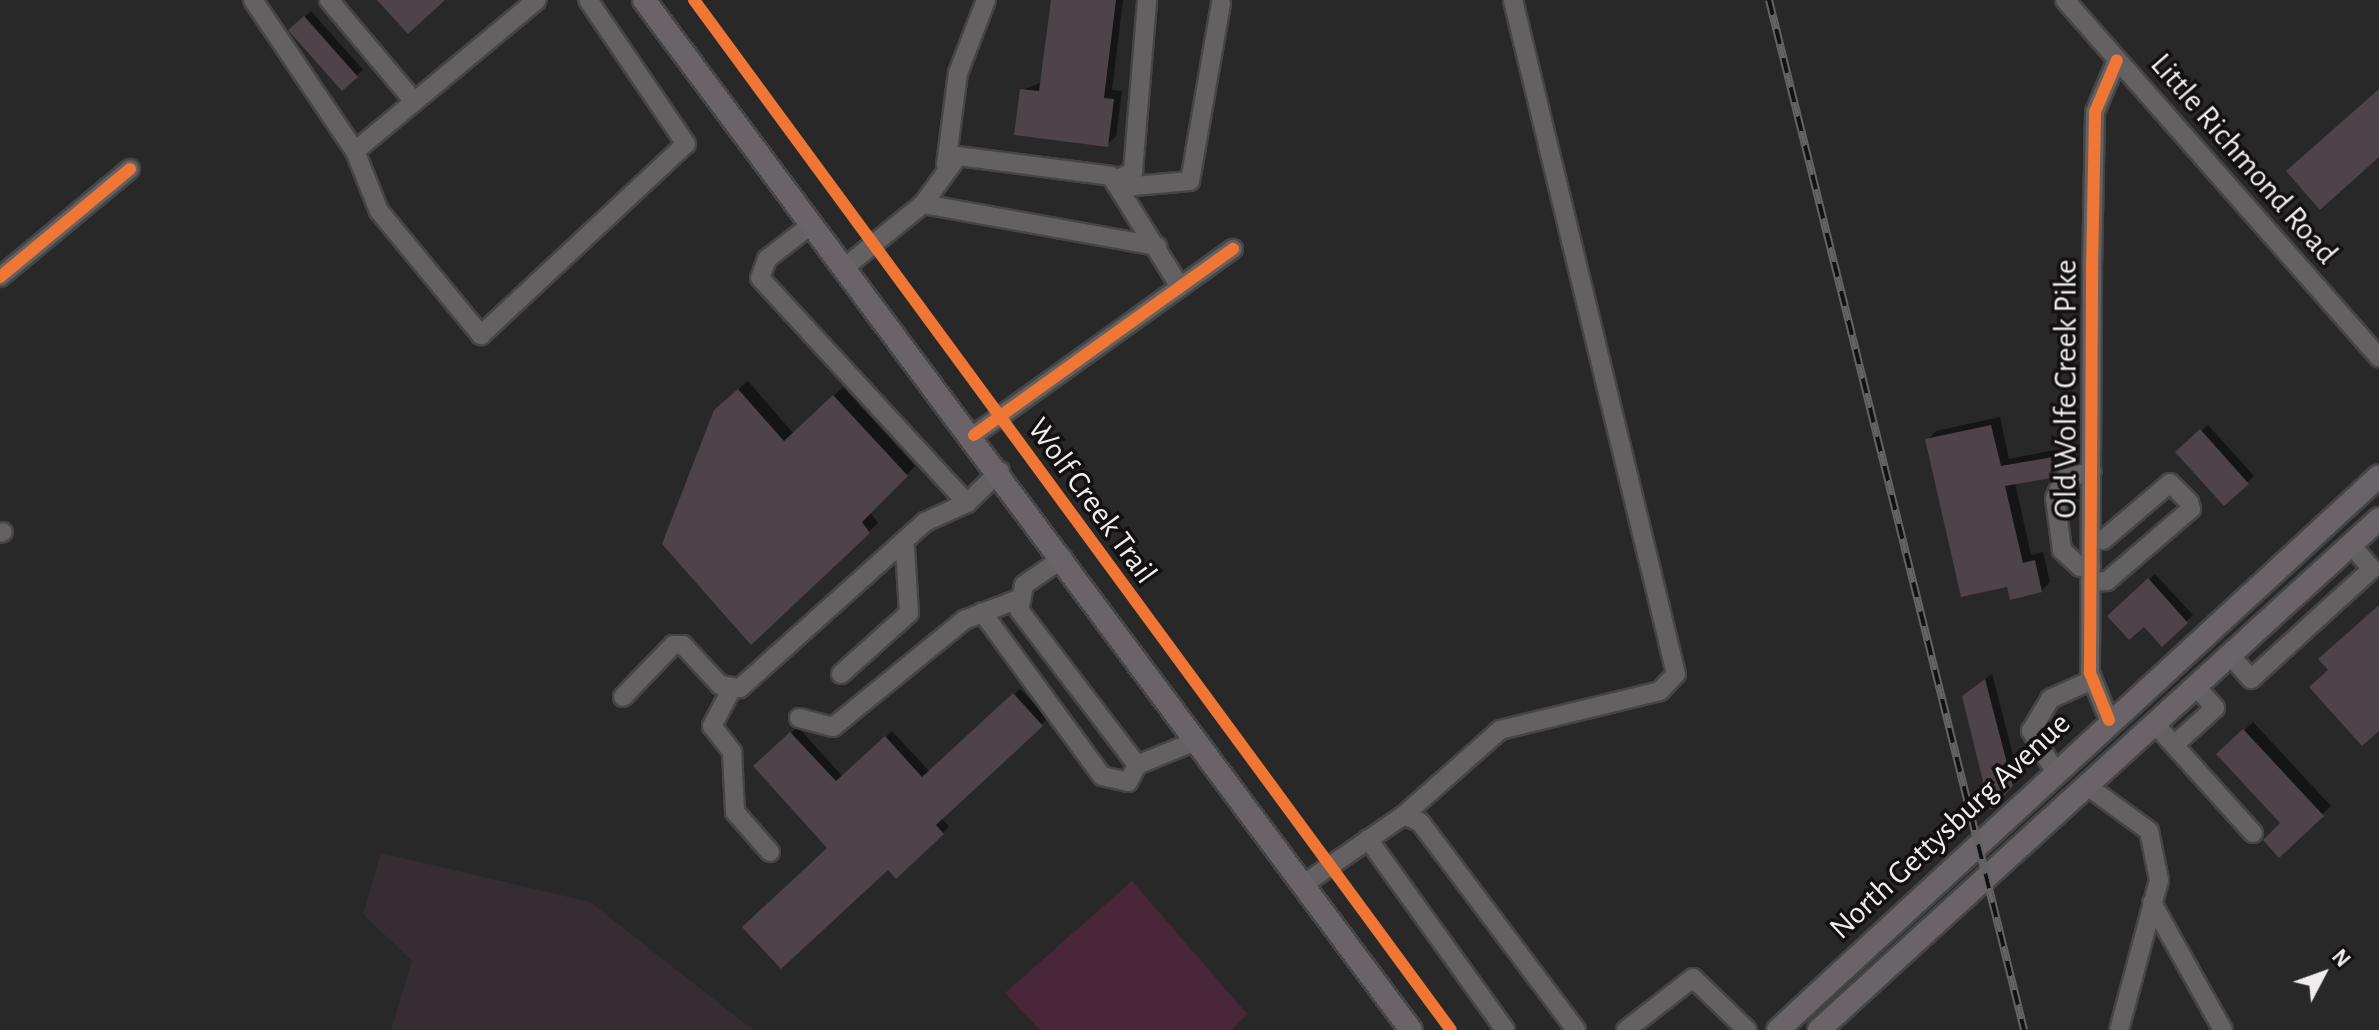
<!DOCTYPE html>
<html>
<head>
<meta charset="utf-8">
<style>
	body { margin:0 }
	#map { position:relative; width:2379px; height:1030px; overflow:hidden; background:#292828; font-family:"Alegreya Sans",sans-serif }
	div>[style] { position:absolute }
	.built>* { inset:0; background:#352d31 }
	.green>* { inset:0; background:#492738 }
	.shadow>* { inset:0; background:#0007 }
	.building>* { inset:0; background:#4d4348 }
	.roads { filter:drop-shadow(2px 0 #464545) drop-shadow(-2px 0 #464545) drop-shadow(0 2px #464545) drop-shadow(0 -2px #464545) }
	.minor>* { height:18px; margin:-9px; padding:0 9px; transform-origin:9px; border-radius:9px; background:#636162 }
	.major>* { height:22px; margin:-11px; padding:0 11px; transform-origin:11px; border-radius:11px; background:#6a6367 }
	.rail>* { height:8px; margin-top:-4px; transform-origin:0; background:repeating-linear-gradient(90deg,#121011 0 15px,#646363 0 30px); box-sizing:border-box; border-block:2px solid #646363 }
	.cycleway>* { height:12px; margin:-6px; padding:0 6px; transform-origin:6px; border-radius:6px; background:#f07635 }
	span { translate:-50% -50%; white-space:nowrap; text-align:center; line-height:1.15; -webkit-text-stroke:7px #121011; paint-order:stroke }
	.street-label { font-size:32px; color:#f0edee }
	.north { position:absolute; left:2283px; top:934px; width:80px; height:80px; -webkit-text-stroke:6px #121011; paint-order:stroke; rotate:49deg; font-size:22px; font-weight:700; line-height:32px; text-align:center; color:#f0edee }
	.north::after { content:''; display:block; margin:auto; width:28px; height:36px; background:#f0edee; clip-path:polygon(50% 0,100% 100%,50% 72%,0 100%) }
</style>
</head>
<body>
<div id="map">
	<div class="built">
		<i style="clip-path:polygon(381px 853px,590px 902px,753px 1030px,391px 1030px,412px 961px,363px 914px)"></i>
	</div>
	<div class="green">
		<i style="clip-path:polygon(1132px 881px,1247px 1014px,1231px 1030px,1040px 1030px,1005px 993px)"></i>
	</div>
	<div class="shadow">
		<i style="clip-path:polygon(1053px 0,1123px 0,1112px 90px,1122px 91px,1116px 136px,1107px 145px,1022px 90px,1043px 82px)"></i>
		<i style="clip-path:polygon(311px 11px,363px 70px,342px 88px,291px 30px)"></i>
		<i style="clip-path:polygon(748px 381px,794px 434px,843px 387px,915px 466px,870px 512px,878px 523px,751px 642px,725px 401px)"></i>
		<i style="clip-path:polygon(2000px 417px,2009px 459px,2060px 449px,2050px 476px,2015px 483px,2031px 555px,2043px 552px,2050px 582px,2041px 591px,2008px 585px,1927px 440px,1936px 431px)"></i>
		<i style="clip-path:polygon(2208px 425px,2254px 476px,2224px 504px,2178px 452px)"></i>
		<i style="clip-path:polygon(2155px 574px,2193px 615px,2162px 644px,2144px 624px,2110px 616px)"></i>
		<i style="clip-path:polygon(1992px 674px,2019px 778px,1991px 806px,1971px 690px)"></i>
		<i style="clip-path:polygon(1020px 689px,1048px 718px,941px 818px,949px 826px,943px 833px,888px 867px,830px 847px,755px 766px,798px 727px,843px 777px,892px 731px,930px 772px)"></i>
		<i style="clip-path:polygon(2253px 722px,2331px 806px,2279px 855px,2283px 823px,2219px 754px)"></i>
	</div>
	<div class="building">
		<i style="clip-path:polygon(377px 0,445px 0,408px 34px)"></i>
		<i style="clip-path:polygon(1051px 0,1116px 0,1104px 98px,1114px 99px,1108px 147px,1014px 135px,1020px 89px,1039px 91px)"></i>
		<i style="clip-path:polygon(304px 16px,358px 77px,342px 91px,288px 30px)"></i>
		<i style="clip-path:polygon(2379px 89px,2379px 157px,2320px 210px,2286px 171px)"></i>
		<i style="clip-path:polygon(738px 389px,784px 441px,833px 395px,908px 476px,862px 522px,870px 533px,751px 645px,662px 544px,714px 410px)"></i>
		<i style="clip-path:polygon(1991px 425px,2001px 466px,2053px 457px,2056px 471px,2051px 478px,2005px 486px,2023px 563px,2035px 560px,2042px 592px,2010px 600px,2007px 587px,1961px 597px,1925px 439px)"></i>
		<i style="clip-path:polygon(2200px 429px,2249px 484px,2224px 506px,2175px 452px)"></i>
		<i style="clip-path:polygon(2148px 578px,2188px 623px,2162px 647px,2144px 627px,2129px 640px,2107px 616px)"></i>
		<i style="clip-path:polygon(2379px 605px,2379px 731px,2362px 746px,2309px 687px,2328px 670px,2318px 659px)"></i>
		<i style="clip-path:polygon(1985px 679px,2013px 786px,1990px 810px,1962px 696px)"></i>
		<i style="clip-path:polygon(1013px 693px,1043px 726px,936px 825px,944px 834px,896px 879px,888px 870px,781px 969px,742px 927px,827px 848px,753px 766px,790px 732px,836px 781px,885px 736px,922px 777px)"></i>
		<i style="clip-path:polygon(2243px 729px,2324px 816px,2279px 858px,2263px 840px,2280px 823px,2216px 754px)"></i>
	</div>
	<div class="roads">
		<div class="minor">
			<i style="left:253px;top:0;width:182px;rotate:56deg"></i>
			<i style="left:355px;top:151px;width:236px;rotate:-39.7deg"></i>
			<i style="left:329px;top:0;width:131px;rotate:50deg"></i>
			<i style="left:2065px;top:0;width:476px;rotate:48.7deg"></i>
			<i style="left:355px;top:151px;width:65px;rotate:68.2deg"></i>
			<i style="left:379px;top:211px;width:161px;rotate:50.6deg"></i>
			<i style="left:481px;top:335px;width:280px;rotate:-43deg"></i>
			<i style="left:686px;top:144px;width:174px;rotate:-124.2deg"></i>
			<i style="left:946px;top:165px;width:93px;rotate:-82.6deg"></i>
			<i style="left:958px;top:73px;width:78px;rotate:-69deg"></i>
			<i style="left:1115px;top:180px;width:20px;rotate:-24deg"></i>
			<i style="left:1133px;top:172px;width:173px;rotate:-85.3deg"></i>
			<i style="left:1123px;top:187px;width:67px;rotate:-5.1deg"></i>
			<i style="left:1190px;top:181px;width:180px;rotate:-80.1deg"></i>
			<i style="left:923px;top:204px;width:238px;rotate:10.2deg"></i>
			<i style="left:811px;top:225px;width:56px;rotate:142.3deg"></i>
			<i style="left:767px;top:259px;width:20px;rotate:110deg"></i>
			<i style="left:760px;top:278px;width:306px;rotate:47.4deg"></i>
			<i style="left:844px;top:268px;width:102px;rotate:-39deg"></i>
			<i style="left:923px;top:204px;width:59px;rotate:-53.9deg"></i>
			<i style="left:958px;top:156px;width:154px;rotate:7.4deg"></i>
			<i style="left:1111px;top:176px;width:131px;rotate:58.1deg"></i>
			<i style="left:0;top:277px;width:169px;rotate:-39.7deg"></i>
			<i style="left:974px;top:435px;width:319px;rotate:-35.7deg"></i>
			<i style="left:0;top:533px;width:3px;rotate:-18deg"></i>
			<i style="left:1063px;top:558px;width:47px;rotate:145.3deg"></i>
			<i style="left:1024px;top:585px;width:25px;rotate:101deg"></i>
			<i style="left:1019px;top:610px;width:195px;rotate:52.7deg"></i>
			<i style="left:2091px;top:566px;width:11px;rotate:175deg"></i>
			<i style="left:2080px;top:567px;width:25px;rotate:-137deg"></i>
			<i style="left:2062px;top:550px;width:52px;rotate:-97.7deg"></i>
			<i style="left:2055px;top:498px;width:21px;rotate:-65deg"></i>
			<i style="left:2064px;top:479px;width:29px;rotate:-16deg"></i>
			<i style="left:2090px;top:582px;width:17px;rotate:-3deg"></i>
			<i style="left:2107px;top:581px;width:111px;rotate:-40.6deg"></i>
			<i style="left:2191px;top:509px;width:7px;rotate:-106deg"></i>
			<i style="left:2189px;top:502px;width:27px;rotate:-135deg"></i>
			<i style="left:2170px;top:483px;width:88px;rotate:139.6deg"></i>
			<i style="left:2103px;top:540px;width:12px;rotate:180deg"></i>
			<i style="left:982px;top:612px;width:203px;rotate:53.8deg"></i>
			<i style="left:1102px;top:776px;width:27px;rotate:13deg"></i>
			<i style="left:1128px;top:782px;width:19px;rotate:-62deg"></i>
			<i style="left:2230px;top:655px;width:32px;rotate:49deg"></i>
			<i style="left:2251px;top:679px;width:164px;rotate:-42.3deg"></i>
			<i style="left:2372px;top:569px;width:32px;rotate:-131deg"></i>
			<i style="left:841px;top:674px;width:91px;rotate:-41.9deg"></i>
			<i style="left:909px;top:613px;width:66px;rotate:-93.5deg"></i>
			<i style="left:731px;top:690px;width:41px;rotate:117.8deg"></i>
			<i style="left:712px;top:726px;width:33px;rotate:52deg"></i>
			<i style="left:732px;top:752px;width:60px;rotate:87.1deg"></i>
			<i style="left:735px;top:812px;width:53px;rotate:48.8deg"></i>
			<i style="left:623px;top:697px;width:72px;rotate:-46.1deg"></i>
			<i style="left:673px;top:645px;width:10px"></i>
			<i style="left:683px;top:645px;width:54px;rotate:47.2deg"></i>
			<i style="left:720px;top:685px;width:20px;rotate:9deg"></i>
			<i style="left:740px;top:688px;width:249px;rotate:-41.9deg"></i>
			<i style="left:925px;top:522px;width:46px;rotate:-24.3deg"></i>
			<i style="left:967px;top:503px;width:46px;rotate:-44.1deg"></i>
			<i style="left:799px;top:718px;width:35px;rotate:15deg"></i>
			<i style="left:833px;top:727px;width:169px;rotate:-39.2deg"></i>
			<i style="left:964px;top:620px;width:56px;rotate:-21deg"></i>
			<i style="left:2109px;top:720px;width:51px;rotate:-112deg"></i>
			<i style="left:2090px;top:673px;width:403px;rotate:-89.7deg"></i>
			<i style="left:2092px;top:270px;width:158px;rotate:-88.9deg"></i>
			<i style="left:2095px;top:112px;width:56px;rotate:-67.1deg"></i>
			<i style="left:2154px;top:723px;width:148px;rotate:48deg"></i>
			<i style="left:2174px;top:745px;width:55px;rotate:-42.1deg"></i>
			<i style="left:2215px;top:708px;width:29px;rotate:-131deg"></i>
			<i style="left:1137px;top:765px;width:64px;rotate:-22.1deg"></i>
			<i style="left:2055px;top:772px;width:48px;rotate:-120.3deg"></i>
			<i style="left:2031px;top:731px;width:37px;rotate:-59deg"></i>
			<i style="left:2050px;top:699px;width:46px;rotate:-24.3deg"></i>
			<i style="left:2086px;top:785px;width:78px;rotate:36.1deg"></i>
			<i style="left:2149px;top:831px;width:50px;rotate:78.5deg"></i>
			<i style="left:2159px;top:880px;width:155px;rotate:104.9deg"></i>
			<i style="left:1404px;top:815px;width:128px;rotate:-41.5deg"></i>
			<i style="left:1500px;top:730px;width:165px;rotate:-13.7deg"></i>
			<i style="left:1660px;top:691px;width:23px;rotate:-47deg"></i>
			<i style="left:1676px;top:674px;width:693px;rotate:-103.6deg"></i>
			<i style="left:1368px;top:839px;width:235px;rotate:54.3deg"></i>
			<i style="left:1304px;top:884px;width:121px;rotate:-34.6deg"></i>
			<i style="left:1404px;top:815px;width:17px;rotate:24deg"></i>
			<i style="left:1420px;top:822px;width:260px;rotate:53.1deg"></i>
			<i style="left:2152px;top:903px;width:145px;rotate:60.8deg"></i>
			<i style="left:1626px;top:1030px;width:85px;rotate:-37.8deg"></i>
			<i style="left:1693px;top:978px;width:75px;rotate:43.9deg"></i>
		</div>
		<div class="major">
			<i style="left:644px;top:0;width:1284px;rotate:53.33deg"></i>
			<i style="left:1778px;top:1030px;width:817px;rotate:-42.67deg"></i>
			<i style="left:1819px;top:1030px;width:758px;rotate:-42.38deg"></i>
		</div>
	</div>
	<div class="rail">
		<i style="left:1769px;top:0;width:1061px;rotate:76.09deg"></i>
	</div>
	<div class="cycleway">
		<i style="left:694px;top:0;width:1278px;rotate:53.69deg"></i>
		<i style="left:0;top:277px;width:169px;rotate:-39.7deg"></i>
		<i style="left:974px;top:435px;width:319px;rotate:-35.7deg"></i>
		<i style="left:2109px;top:720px;width:51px;rotate:-112deg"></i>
		<i style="left:2090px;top:673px;width:403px;rotate:-89.7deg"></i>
		<i style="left:2092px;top:270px;width:158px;rotate:-88.9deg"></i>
		<i style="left:2095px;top:112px;width:56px;rotate:-67.1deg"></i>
	</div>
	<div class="street-label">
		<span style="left:2244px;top:159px;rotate:49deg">Little Richmond Road</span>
		<span style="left:2066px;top:389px;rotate:-90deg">Old Wolfe Creek Pike</span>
		<span style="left:1092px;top:501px;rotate:54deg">Wolf Creek Trail</span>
		<span style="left:1950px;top:826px;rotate:-43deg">North Gettysburg Avenue</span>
	</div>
	<div class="north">N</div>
</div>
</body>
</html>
